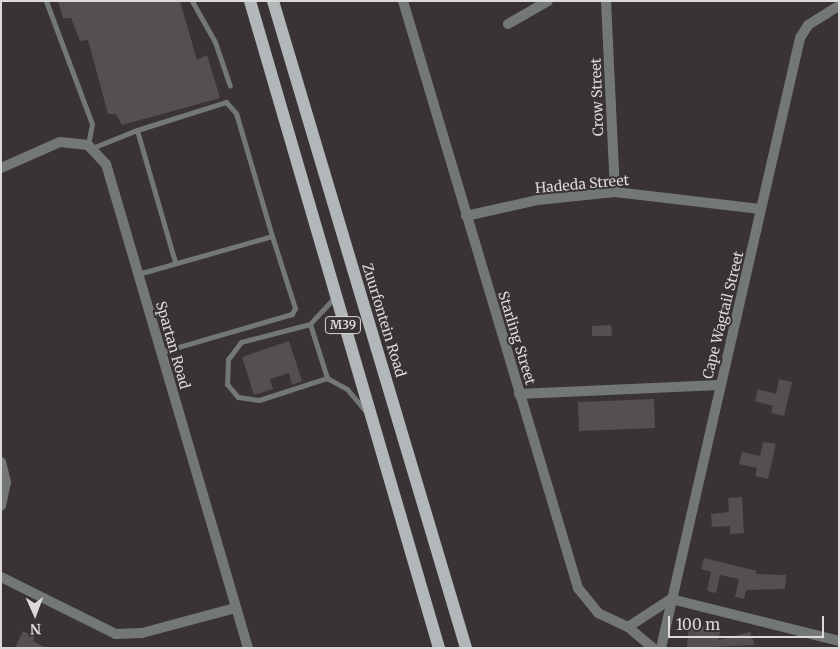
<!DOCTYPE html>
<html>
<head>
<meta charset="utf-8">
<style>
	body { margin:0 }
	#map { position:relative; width:840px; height:649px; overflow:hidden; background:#393335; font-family:Merriweather,serif }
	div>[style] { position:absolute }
	.building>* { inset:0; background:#554f50 }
	.lane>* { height:5px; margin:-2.5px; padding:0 2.5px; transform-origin:2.5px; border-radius:2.5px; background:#747778 }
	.street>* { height:10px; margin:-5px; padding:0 5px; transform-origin:5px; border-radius:5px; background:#747778 }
	.primary>* { height:12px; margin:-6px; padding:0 6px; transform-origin:6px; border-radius:6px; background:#b2b8ba }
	span { translate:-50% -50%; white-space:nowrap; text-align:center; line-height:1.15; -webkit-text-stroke:4px #393335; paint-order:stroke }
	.shield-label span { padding:1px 4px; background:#393335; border:1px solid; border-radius:4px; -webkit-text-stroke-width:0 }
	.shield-label { font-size:12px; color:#dcd9d9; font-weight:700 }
	.street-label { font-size:14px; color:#dcd9d9 }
	.frame { position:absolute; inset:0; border:2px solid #dcd9d9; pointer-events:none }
	.north { position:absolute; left:10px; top:589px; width:50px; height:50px; -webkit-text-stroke:4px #393335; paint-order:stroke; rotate:178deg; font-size:14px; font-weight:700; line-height:20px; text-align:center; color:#dcd9d9 }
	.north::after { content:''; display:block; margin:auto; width:18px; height:22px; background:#dcd9d9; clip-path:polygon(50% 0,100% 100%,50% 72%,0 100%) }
	.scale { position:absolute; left:668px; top:616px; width:156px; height:22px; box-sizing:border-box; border:2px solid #dcd9d9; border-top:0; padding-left:6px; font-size:15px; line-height:18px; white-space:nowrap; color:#dcd9d9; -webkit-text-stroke:4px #393335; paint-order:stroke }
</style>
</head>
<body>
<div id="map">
	<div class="building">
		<i style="clip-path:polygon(58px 1px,180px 1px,197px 60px,207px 55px,220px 98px,122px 125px,116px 114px,108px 114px,88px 40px,80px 41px,71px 18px,63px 18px)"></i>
		<i style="clip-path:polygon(611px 325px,612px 336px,592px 336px,592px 326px)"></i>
		<i style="clip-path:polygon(289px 341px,302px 381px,292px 385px,289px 373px,270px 379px,273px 389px,254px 395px,242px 357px)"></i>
		<i style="clip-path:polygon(779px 379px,792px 382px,784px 416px,771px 413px,773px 406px,755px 401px,758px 389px,776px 394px)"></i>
		<i style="clip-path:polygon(654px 399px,655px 428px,579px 431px,578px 402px)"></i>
		<i style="clip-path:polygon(763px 442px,776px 444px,768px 479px,755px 476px,757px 468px,739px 464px,742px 452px,760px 456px)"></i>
		<i style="clip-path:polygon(742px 497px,744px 533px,730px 534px,730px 526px,712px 527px,711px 514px,729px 512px,728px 498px)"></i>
		<i style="clip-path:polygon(704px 558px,757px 571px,756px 574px,786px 575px,785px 589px,746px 590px,744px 599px,735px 597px,739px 579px,720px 575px,716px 593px,707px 591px,711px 572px,701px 569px)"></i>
		<i style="clip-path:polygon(689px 624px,721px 629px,718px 640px,750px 632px,755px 645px,687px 648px)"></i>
		<i style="clip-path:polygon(23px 631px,35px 637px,33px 641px,46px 648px,15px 648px)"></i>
	</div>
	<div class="lane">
		<i style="left:46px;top:1px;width:131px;rotate:69.5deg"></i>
		<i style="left:92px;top:124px;width:21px;rotate:101deg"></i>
		<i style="left:192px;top:1px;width:47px;rotate:60.7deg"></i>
		<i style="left:215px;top:42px;width:46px;rotate:71.2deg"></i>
		<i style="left:92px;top:148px;width:48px;rotate:-21.8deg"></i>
		<i style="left:175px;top:262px;width:137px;rotate:-106.1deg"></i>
		<i style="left:137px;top:130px;width:93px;rotate:-17.5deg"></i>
		<i style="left:226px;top:102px;width:15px;rotate:48deg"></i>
		<i style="left:236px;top:113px;width:128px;rotate:73.7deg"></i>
		<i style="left:138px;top:274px;width:139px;rotate:-15.8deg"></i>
		<i style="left:272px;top:236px;width:76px;rotate:72.3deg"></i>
		<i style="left:295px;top:308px;width:7px;rotate:117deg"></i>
		<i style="left:292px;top:314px;width:136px;rotate:163.8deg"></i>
		<i style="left:334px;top:298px;width:35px;rotate:133deg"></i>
		<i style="left:310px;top:324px;width:71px;rotate:165.4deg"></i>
		<i style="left:241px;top:342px;width:21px;rotate:127deg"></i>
		<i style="left:228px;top:359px;width:25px;rotate:92deg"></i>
		<i style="left:227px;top:384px;width:17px;rotate:50deg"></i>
		<i style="left:238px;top:397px;width:21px;rotate:8deg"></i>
		<i style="left:259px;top:400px;width:71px;rotate:-17.9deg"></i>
		<i style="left:327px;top:378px;width:23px;rotate:29deg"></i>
		<i style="left:347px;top:389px;width:26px;rotate:50deg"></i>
		<i style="left:310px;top:324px;width:57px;rotate:72.5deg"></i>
	</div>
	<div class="street">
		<i style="left:403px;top:1px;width:613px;rotate:73.4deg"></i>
		<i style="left:578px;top:588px;width:32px;rotate:51deg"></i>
		<i style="left:598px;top:613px;width:33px;rotate:25deg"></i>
		<i style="left:628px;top:627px;width:33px;rotate:40deg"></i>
		<i style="left:606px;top:1px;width:191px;rotate:87.3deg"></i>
		<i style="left:508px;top:24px;width:46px;rotate:-29.9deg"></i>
		<i style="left:1px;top:168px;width:64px;rotate:-23.8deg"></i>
		<i style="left:60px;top:142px;width:28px;rotate:6deg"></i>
		<i style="left:88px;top:145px;width:26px;rotate:47deg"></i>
		<i style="left:106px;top:164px;width:504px;rotate:73.65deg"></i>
		<i style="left:466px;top:216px;width:74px;rotate:-12.5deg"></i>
		<i style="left:538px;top:200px;width:77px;rotate:-5.9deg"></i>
		<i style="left:615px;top:192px;width:146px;rotate:6.7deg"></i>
		<i style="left:519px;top:394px;width:200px;rotate:-2.6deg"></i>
		<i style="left:1px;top:462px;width:21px;rotate:76deg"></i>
		<i style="left:6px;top:482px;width:24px;rotate:102deg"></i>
		<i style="left:1px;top:577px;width:128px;rotate:26.4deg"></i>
		<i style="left:116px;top:634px;width:26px;rotate:-2deg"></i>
		<i style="left:142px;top:633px;width:96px;rotate:-15deg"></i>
		<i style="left:628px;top:627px;width:51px;rotate:-33.1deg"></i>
		<i style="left:671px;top:599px;width:173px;rotate:14deg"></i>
		<i style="left:661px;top:648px;width:626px;rotate:-77.16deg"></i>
		<i style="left:800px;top:38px;width:15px;rotate:-58deg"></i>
		<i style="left:808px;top:25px;width:36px;rotate:-32deg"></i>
	</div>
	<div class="primary">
		<i style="left:250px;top:1px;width:674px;rotate:73.72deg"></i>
		<i style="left:273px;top:1px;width:675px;rotate:73.39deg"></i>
	</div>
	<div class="shield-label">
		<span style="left:343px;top:325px">M39</span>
	</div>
	<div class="street-label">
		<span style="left:597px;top:97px;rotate:-92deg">Crow Street</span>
		<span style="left:582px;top:184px;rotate:-5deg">Hadeda Street</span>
		<span style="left:723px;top:315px;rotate:-76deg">Cape Wagtail Street</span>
		<span style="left:384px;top:320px;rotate:73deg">Zuurfontein Road</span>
		<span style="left:517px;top:338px;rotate:73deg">Starling Street</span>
		<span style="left:173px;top:345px;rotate:74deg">Spartan Road</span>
	</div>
	<div class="frame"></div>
	<div class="north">N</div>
	<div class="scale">100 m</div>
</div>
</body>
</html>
